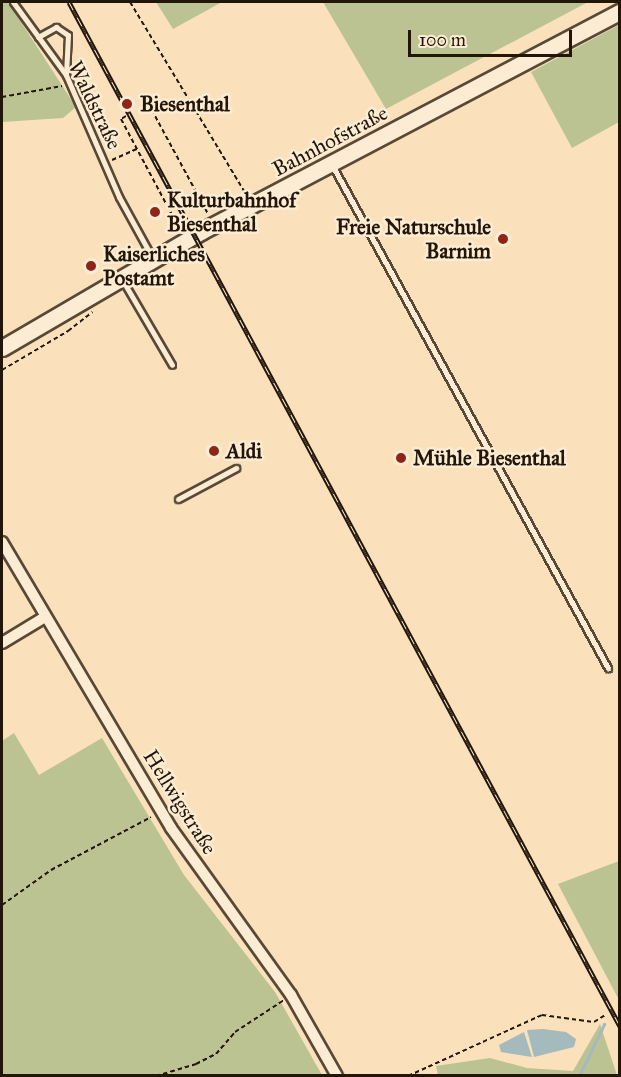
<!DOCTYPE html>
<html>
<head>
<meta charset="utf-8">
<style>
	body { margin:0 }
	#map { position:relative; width:621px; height:1077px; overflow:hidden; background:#fae1bc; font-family:"IM FELL Great Primer",serif }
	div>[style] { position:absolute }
	.green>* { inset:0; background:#bbc393 }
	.water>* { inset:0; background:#a4babd }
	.stream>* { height:3px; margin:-1.5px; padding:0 1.5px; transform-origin:1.5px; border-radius:1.5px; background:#a4babd }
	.path>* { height:2px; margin-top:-1px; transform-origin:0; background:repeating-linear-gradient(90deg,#221609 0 4.5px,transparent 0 7.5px) }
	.roads { filter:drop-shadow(2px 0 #584936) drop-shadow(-2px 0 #584936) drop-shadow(0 2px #584936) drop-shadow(0 -2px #584936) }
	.lane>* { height:5px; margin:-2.5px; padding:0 2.5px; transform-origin:2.5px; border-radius:2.5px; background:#fcecd3 }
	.street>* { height:10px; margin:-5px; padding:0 5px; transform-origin:5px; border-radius:5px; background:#fcecd3 }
	.secondary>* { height:15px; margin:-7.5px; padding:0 7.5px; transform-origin:7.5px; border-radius:7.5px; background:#fcecd3 }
	.rail>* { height:5px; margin-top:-2.5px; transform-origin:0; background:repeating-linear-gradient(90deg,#fcecd3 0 9px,#221609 0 18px); box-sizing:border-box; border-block:2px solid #221609 }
	.dots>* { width:16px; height:16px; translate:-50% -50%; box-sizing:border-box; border:3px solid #fcecd3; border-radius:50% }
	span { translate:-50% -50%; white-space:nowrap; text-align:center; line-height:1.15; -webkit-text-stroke:5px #fcecd3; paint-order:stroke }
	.poi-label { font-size:21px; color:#221609; font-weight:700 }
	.left { translate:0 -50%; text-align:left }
	.right { translate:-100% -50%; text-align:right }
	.street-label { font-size:21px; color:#221609 }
	.frame { position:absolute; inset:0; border:3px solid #221609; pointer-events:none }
	.scale { position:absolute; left:408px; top:30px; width:164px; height:27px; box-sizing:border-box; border:3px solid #221609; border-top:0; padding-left:8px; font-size:18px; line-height:21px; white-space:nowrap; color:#221609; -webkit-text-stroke:4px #fcecd3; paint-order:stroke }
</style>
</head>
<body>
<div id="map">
	<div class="green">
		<i style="clip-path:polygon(2px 2px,8px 2px,76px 107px,63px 118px,2px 122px)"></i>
		<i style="clip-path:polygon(156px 2px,222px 2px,173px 29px)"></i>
		<i style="clip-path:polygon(323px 2px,588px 2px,386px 109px)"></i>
		<i style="clip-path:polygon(619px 25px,619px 122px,572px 148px,531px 72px)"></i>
		<i style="clip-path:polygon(14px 733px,39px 775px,102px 738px,184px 875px,275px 992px,322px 1075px,2px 1075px,2px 741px)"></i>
		<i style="clip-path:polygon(619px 861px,620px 861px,619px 1000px,558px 884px)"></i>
		<i style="clip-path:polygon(600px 1024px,617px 1075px,438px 1075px,436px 1066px,490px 1058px,527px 1068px,573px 1071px)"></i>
	</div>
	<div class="water">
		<i style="clip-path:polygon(543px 1029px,566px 1032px,576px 1039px,574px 1047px,534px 1057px,527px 1030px)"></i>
		<i style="clip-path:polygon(524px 1032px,532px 1057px,501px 1052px,499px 1045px)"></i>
	</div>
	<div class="stream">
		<i style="left:579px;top:1076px;width:58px;rotate:-64.3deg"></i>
	</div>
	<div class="path">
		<i style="left:130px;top:2px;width:224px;rotate:58.9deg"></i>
		<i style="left:2px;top:97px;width:61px;rotate:-10.4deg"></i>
		<i style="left:141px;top:107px;width:8px;rotate:-30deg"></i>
		<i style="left:148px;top:103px;width:126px;rotate:61.6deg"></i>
		<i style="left:126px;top:116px;width:6px;rotate:149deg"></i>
		<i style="left:121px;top:119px;width:126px;rotate:62deg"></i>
		<i style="left:112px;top:160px;width:27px;rotate:-24deg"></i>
		<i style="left:2px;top:370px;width:77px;rotate:-30.6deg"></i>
		<i style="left:68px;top:331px;width:31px;rotate:-38deg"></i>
		<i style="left:2px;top:905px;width:60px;rotate:-35.5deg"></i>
		<i style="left:51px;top:870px;width:113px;rotate:-27.9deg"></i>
		<i style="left:156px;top:1076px;width:42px;rotate:-16.7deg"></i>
		<i style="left:196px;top:1064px;width:22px;rotate:-27deg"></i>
		<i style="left:216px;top:1054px;width:29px;rotate:-49deg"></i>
		<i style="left:235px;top:1032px;width:59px;rotate:-33.1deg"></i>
		<i style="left:408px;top:1076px;width:147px;rotate:-24.5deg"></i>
		<i style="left:542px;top:1015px;width:52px;rotate:7.7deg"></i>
		<i style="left:594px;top:1022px;width:13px;rotate:-32deg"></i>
	</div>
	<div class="roads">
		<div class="lane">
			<i style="left:13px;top:2px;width:90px;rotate:54deg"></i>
			<i style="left:66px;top:75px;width:133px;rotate:66.5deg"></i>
			<i style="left:119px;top:197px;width:68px;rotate:61.2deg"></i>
			<i style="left:38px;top:37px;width:21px;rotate:-29deg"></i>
			<i style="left:56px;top:27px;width:14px;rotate:34deg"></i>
			<i style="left:68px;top:35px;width:40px;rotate:92.9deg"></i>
			<i style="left:332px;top:165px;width:574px;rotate:61.25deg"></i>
			<i style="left:123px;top:281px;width:97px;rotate:59.7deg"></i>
			<i style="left:178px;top:499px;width:66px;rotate:-28.1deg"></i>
		</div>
		<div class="street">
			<i style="left:2px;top:542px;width:332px;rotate:59.4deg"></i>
			<i style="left:171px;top:828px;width:206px;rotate:54.3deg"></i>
			<i style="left:291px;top:995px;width:93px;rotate:60.4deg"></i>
			<i style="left:2px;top:643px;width:50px;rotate:-31.2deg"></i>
		</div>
		<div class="secondary">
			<i style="left:2px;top:348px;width:232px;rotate:-30.3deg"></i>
			<i style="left:202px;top:231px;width:472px;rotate:-27.7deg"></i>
		</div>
	</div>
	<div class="rail">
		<i style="left:69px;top:2px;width:1163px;rotate:61.72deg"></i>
	</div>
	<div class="dots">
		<i style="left:127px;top:104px;background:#8f2418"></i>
		<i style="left:155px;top:212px;background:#8f2418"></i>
		<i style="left:503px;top:239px;background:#8f2418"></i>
		<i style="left:91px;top:266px;background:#8f2418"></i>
		<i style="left:214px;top:451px;background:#8f2418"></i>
		<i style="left:401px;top:458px;background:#8f2418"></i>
	</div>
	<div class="poi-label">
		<span class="left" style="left:140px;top:104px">Biesenthal</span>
		<span class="left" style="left:167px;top:212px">Kulturbahnhof<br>Biesenthal</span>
		<span class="right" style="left:491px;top:239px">Freie Naturschule<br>Barnim</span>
		<span class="left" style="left:103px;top:266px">Kaiserliches<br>Postamt</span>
		<span class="left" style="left:226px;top:451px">Aldi</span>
		<span class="left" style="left:413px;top:458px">Mühle Biesenthal</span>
	</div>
	<div class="street-label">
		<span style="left:95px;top:105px;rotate:64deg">Waldstraße</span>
		<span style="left:330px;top:141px;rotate:-28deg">Bahnhofstraße</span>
		<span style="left:180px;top:802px;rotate:58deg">Hellwigstraße</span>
	</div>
	<div class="frame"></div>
	<div class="scale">100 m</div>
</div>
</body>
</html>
